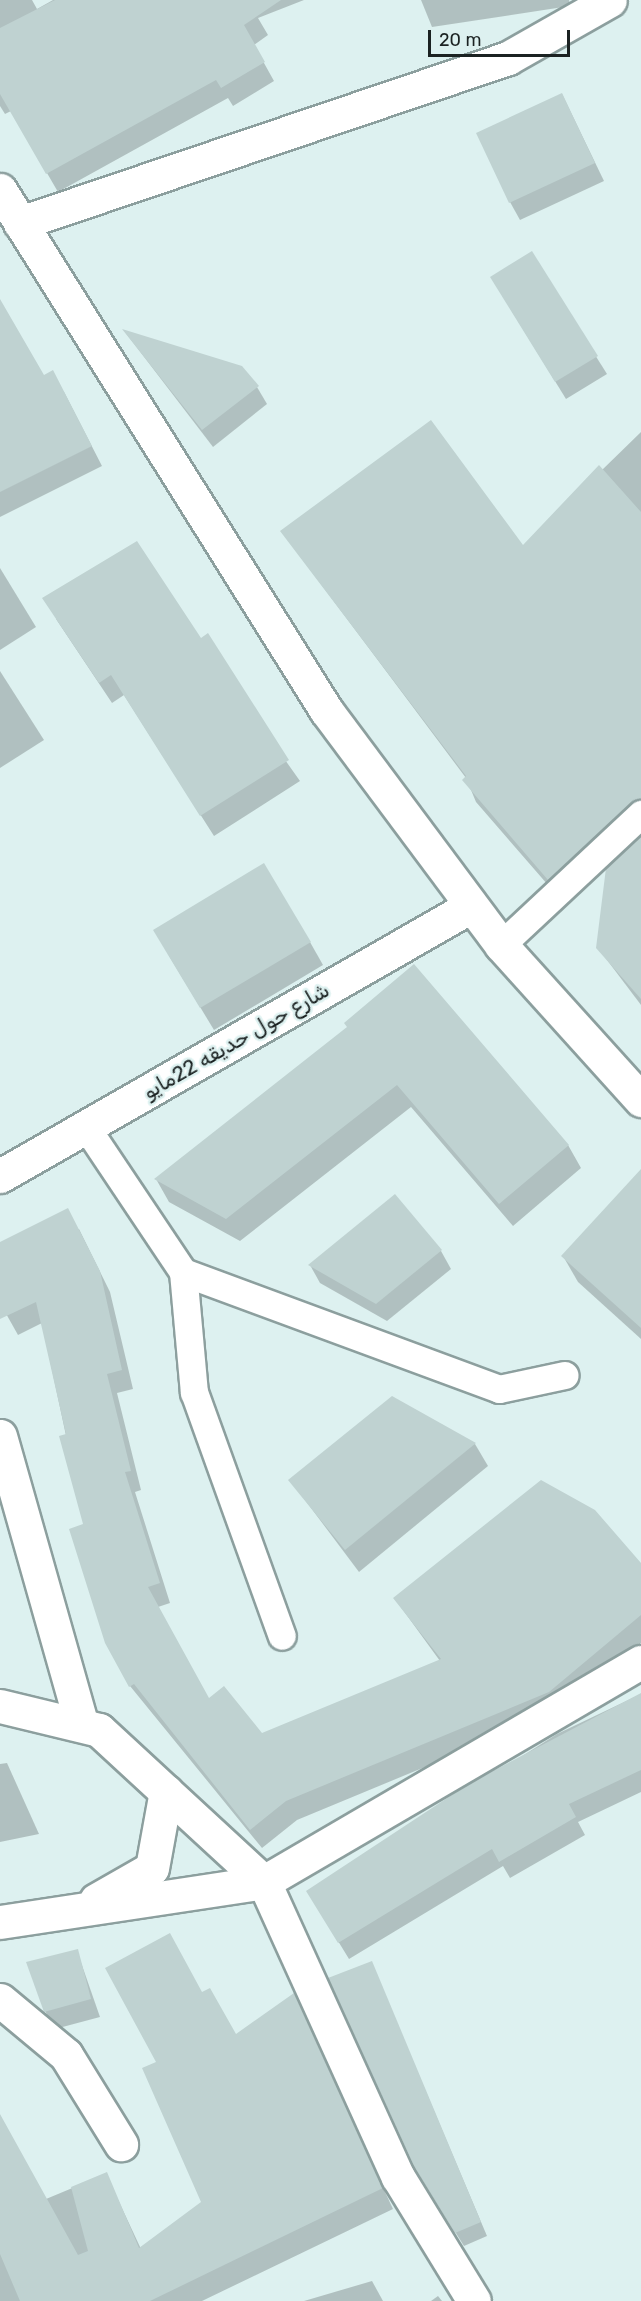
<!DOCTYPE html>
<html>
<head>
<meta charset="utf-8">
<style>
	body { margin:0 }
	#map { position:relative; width:641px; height:2301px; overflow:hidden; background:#ddf1f0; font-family:Rubik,Vazirmatn,sans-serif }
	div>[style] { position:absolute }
	.shadow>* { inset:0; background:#0003 }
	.building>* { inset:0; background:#bfd2d1 }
	.roads { filter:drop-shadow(2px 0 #8c9f9e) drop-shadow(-2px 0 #8c9f9e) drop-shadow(0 2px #8c9f9e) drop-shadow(0 -2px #8c9f9e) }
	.service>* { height:27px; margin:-13.5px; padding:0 13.5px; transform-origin:13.5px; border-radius:13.5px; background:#fff }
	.minor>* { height:33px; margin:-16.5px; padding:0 16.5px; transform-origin:16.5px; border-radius:16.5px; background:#fff }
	span { translate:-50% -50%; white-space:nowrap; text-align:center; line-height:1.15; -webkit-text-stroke:5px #ddf1f0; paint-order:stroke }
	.street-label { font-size:21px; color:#1b2222 }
	.scale { position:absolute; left:428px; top:30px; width:142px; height:27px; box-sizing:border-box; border:3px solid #1b2222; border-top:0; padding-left:8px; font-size:18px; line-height:21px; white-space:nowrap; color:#1b2222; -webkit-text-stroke:4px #ddf1f0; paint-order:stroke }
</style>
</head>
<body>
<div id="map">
	<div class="shadow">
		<i style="clip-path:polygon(0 0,32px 0,37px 9px,53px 0,304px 0,258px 18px,268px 35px,254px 45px,274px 81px,233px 106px,228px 98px,58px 192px,11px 111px,5px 114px,0 106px)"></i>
		<i style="clip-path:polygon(421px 0,569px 0,570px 6px,432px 27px)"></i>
		<i style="clip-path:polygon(562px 94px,604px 181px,520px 220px,510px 202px)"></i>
		<i style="clip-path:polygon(531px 253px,607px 374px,566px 399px,502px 295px)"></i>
		<i style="clip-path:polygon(0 302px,43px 377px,64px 392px,102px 466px,0 517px)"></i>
		<i style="clip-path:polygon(125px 332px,257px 387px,267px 404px,213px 447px)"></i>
		<i style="clip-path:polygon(641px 432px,641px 825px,561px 900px,476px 802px,466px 778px,282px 532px,523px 547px)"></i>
		<i style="clip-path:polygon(0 568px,36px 627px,0 650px)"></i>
		<i style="clip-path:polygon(56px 619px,200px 640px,300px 781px,214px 836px,124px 695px,112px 703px)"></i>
		<i style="clip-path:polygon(0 671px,44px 740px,0 768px)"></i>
		<i style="clip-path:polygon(641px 838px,641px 1005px,598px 948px)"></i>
		<i style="clip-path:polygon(310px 942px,323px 965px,214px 1030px,168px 954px)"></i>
		<i style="clip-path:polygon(348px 1028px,568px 1145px,581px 1168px,513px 1226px,411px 1107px,240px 1241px,169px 1202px,156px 1179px)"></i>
		<i style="clip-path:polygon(641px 1197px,641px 1339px,578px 1282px,563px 1256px)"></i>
		<i style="clip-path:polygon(79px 1229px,110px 1292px,133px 1389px,117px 1393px,141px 1490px,135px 1492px,170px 1603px,158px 1607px,209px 1700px,262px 1735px,440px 1661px,395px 1599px,641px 1565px,641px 1643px,560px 1711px,297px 1820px,262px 1848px,130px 1686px,85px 1525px,42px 1323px,18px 1335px,0 1303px,0 1244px)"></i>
		<i style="clip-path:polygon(441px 1251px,451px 1269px,387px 1321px,320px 1283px,310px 1265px)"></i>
		<i style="clip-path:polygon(475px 1444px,488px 1466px,359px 1572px,290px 1480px)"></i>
		<i style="clip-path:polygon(641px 1694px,641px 1792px,578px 1822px,585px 1835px,510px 1878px,503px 1866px,349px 1959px,308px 1892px,557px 1734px)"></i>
		<i style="clip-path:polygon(7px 1763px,39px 1834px,0 1842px,0 1764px)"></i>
		<i style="clip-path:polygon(77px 1951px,100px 2017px,55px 2029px,45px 2011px)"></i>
		<i style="clip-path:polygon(371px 1962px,487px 2236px,464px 2246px,424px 2182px)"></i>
		<i style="clip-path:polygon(202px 1994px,236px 2036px,293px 1995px,393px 2209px,202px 2301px,0 2301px,0 2116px,46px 2199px,106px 2174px,141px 2249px,203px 2203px,158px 2063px)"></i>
		<i style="clip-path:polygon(372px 2281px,383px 2301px,304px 2301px)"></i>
		<i style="clip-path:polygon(438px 2296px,442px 2301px,431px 2301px)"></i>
	</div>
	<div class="building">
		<i style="clip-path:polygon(55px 0,281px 0,244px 25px,265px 62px,221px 88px,216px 80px,46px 174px,0 94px,0 28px)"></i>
		<i style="clip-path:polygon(562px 93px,595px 163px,509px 203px,476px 133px)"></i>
		<i style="clip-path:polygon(532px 251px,598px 356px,555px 382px,490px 277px)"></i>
		<i style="clip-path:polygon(0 299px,44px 375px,53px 370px,92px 446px,0 492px)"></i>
		<i style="clip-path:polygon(122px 329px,242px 366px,259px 386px,202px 430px)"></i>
		<i style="clip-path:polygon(431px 420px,523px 545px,599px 465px,641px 512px,641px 799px,548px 880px,462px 780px,466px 776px,280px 531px)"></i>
		<i style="clip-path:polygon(137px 541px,201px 638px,208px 633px,289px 760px,200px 816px,111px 675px,99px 683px,42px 598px)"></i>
		<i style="clip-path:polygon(641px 836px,641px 999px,596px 948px,606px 868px)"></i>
		<i style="clip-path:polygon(264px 863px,311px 942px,200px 1008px,153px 930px)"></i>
		<i style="clip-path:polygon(414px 964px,569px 1145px,499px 1204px,397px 1085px,226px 1219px,154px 1179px,347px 1027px,344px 1023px)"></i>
		<i style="clip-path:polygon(641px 1169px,641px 1328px,561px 1256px)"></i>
		<i style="clip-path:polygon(395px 1194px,442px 1250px,376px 1304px,308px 1265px)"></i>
		<i style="clip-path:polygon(68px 1208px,100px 1271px,122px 1370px,107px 1374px,131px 1471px,125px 1472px,160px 1583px,148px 1587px,209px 1698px,224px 1686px,262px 1733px,441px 1659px,393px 1598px,541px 1480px,595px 1510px,641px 1563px,641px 1615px,549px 1692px,286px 1801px,250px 1830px,134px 1684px,129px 1687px,105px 1643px,69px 1529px,83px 1524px,59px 1436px,66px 1434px,36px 1302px,0 1319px,0 1242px)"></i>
		<i style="clip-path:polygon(392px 1396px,476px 1443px,345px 1550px,288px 1480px)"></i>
		<i style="clip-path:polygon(641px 1693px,641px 1770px,569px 1804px,576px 1817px,499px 1862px,492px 1849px,338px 1943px,306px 1891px,470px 1783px)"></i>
		<i style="clip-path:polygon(170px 1933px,202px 1992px,210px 1988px,236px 2034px,294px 1993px,383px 2188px,150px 2301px,20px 2301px,0 2254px,0 2114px,78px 2255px,88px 2251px,71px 2187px,107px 2172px,139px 2248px,201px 2202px,142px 2068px,156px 2062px,105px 1968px)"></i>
		<i style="clip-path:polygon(78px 1949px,91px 1999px,44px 2012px,26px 1962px)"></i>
		<i style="clip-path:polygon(372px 1961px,481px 2222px,455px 2233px,415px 2168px,328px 1978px)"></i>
	</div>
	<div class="roads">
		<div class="service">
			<i style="left:501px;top:945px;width:192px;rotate:-43.1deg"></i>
			<i style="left:86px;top:1127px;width:174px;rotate:56.2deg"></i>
			<i style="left:183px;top:1272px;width:121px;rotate:84.8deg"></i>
			<i style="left:194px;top:1392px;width:259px;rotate:70.2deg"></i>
			<i style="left:183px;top:1272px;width:337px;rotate:20.3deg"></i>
			<i style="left:499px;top:1389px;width:67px;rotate:-12deg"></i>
		</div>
		<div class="minor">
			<i style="left:0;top:190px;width:614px;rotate:57.92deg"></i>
			<i style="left:326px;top:710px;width:293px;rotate:53.3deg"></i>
			<i style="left:501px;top:945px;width:209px;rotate:47.9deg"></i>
			<i style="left:20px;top:223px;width:515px;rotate:-18.68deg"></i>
			<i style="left:508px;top:58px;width:117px;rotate:-29.6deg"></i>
			<i style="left:0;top:1176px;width:543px;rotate:-29.82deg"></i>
			<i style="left:0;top:1436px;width:300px;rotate:74.2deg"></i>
			<i style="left:0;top:1706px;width:102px;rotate:13.6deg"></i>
			<i style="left:99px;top:1730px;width:224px;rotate:42.7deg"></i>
			<i style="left:264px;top:1882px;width:324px;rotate:65.6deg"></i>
			<i style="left:398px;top:2177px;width:145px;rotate:58.5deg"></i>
			<i style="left:96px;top:1900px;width:64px;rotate:-29.7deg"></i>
			<i style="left:152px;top:1868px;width:78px;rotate:-79.7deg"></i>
			<i style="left:0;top:1922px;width:267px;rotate:-8.6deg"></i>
			<i style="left:264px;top:1882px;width:436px;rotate:-30.3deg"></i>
			<i style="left:0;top:2000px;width:86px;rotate:39.8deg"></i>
			<i style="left:66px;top:2055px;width:105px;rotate:58.3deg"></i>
		</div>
	</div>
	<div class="street-label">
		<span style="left:236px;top:1041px;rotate:-30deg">شارع حول حديقه 22مايو</span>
	</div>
	<div class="scale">20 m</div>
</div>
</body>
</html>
